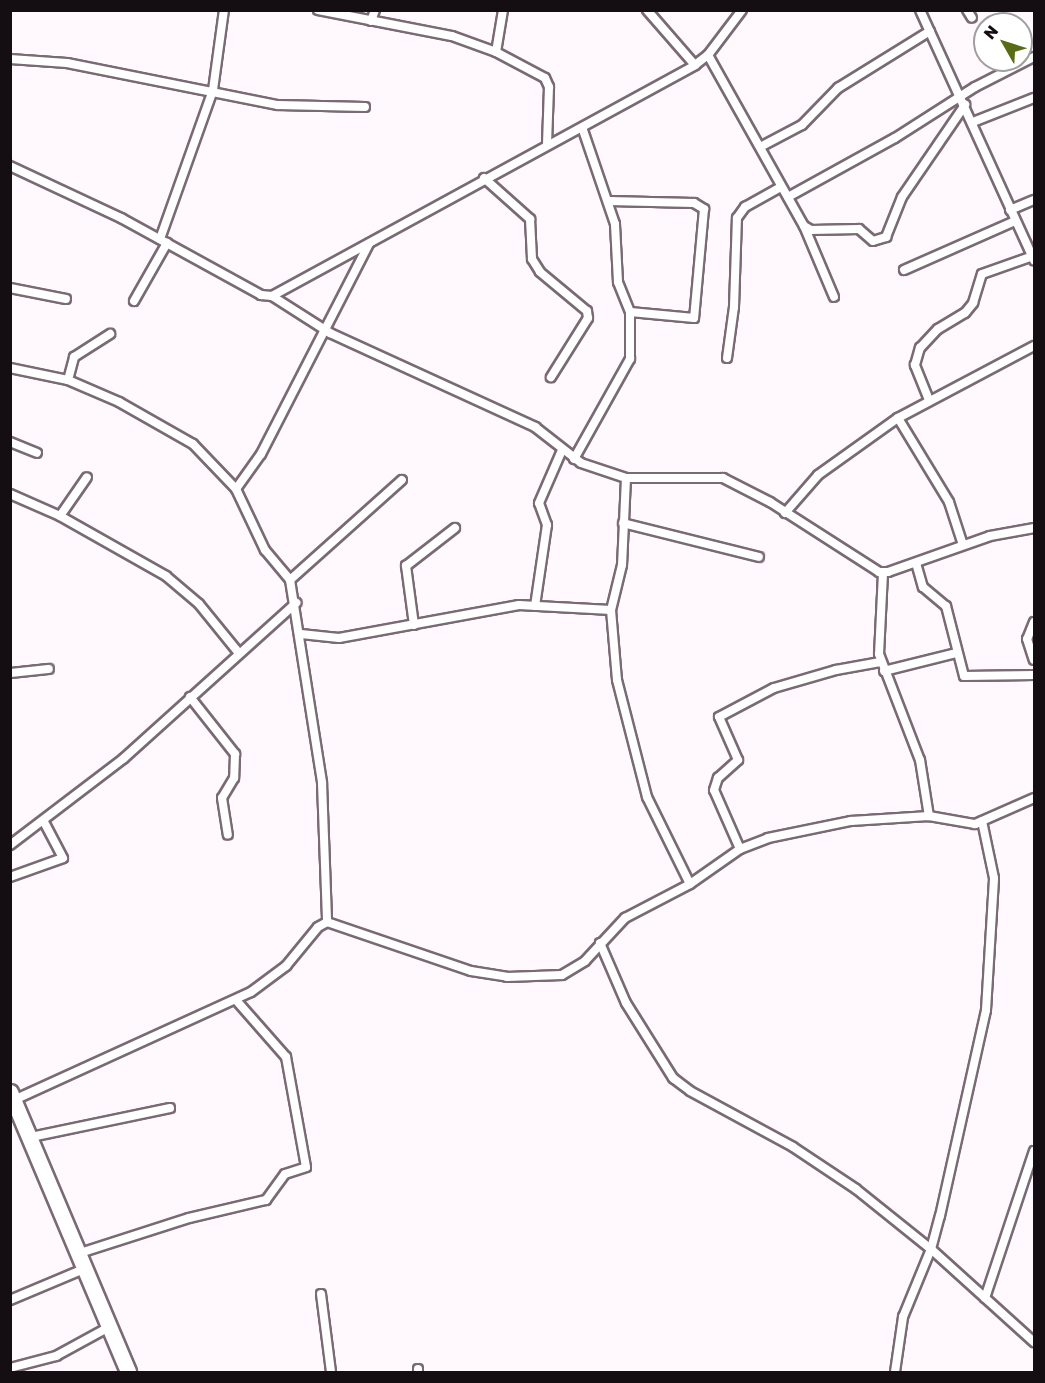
<!DOCTYPE html>
<html>
<head>
<meta charset="utf-8">
<style>
	body { margin:0 }
	#map { position:relative; width:1045px; height:1383px; overflow:hidden; background:#fff8fd; font-family:"Golos Text",sans-serif }
	div>[style] { position:absolute }
	.roads { filter:drop-shadow(2px 0 #796a74) drop-shadow(-2px 0 #796a74) drop-shadow(0 2px #796a74) drop-shadow(0 -2px #796a74) }
	.street>* { height:8px; margin:-4px; padding:0 4px; transform-origin:4px; border-radius:4px; background:#fff }
	.highway>* { height:15px; margin:-7.5px; padding:0 7.5px; transform-origin:7.5px; border-radius:7.5px; background:#fff }
	span { translate:-50% -50%; white-space:nowrap; text-align:center; line-height:1.15; -webkit-text-stroke:4.5px #fff; paint-order:stroke }
	.frame { position:absolute; inset:0; border:12px solid #140e12; pointer-events:none }
	.north { position:absolute; left:973px; top:12px; width:60px; height:60px; box-sizing:border-box; background:#fff; border:2px solid #a19fa0; border-radius:50%; rotate:309deg; font-size:16px; font-weight:700; line-height:24px; text-align:center; color:#140e12 }
	.north::after { content:''; display:block; margin:auto; width:21px; height:27px; background:#596b17; clip-path:polygon(50% 0,100% 100%,50% 72%,0 100%) }
</style>
</head>
<body>
<div id="map">
	<div class="roads">
		<div class="street">
			<i style="left:318px;top:10px;width:136px;rotate:11deg"></i>
			<i style="left:452px;top:36px;width:47px;rotate:20deg"></i>
			<i style="left:496px;top:52px;width:55px;rotate:28deg"></i>
			<i style="left:545px;top:78px;width:10px;rotate:66deg"></i>
			<i style="left:549px;top:87px;width:58px;rotate:92deg"></i>
			<i style="left:647px;top:10px;width:73px;rotate:48.9deg"></i>
			<i style="left:920px;top:10px;width:275px;rotate:65.5deg"></i>
			<i style="left:967px;top:10px;width:9px;rotate:58deg"></i>
			<i style="left:371px;top:21px;width:12px;rotate:-70deg"></i>
			<i style="left:496px;top:52px;width:43px;rotate:-80.5deg"></i>
			<i style="left:708px;top:55px;width:196px;rotate:60.7deg"></i>
			<i style="left:804px;top:226px;width:77px;rotate:67.1deg"></i>
			<i style="left:10px;top:59px;width:57px;rotate:4deg"></i>
			<i style="left:67px;top:63px;width:215px;rotate:11.3deg"></i>
			<i style="left:278px;top:105px;width:87px;rotate:1.3deg"></i>
			<i style="left:973px;top:122px;width:66px;rotate:-21.5deg"></i>
			<i style="left:762px;top:146px;width:45px;rotate:-27.7deg"></i>
			<i style="left:802px;top:125px;width:52px;rotate:-45.8deg"></i>
			<i style="left:838px;top:88px;width:108px;rotate:-31.8deg"></i>
			<i style="left:10px;top:166px;width:123px;rotate:25.1deg"></i>
			<i style="left:121px;top:218px;width:160px;rotate:28.8deg"></i>
			<i style="left:261px;top:295px;width:11px;rotate:5deg"></i>
			<i style="left:272px;top:296px;width:482px;rotate:-28.6deg"></i>
			<i style="left:695px;top:65px;width:16px;rotate:-38deg"></i>
			<i style="left:708px;top:55px;width:56px;rotate:-52.9deg"></i>
			<i style="left:484px;top:178px;width:62px;rotate:41.7deg"></i>
			<i style="left:530px;top:219px;width:40px;rotate:87.1deg"></i>
			<i style="left:532px;top:259px;width:15px;rotate:58deg"></i>
			<i style="left:540px;top:272px;width:61px;rotate:39.7deg"></i>
			<i style="left:587px;top:311px;width:7px;rotate:82deg"></i>
			<i style="left:588px;top:318px;width:70px;rotate:122.1deg"></i>
			<i style="left:788px;top:197px;width:122px;rotate:-28.9deg"></i>
			<i style="left:895px;top:138px;width:95px;rotate:-32.5deg"></i>
			<i style="left:975px;top:87px;width:66px;rotate:-27deg"></i>
			<i style="left:609px;top:201px;width:85px;rotate:1.3deg"></i>
			<i style="left:694px;top:203px;width:12px;rotate:31deg"></i>
			<i style="left:704px;top:209px;width:109px;rotate:95.2deg"></i>
			<i style="left:694px;top:318px;width:64px;rotate:-174.6deg"></i>
			<i style="left:1010px;top:210px;width:26px;rotate:-23deg"></i>
			<i style="left:804px;top:226px;width:8px;rotate:30deg"></i>
			<i style="left:811px;top:230px;width:48px;rotate:-1.2deg"></i>
			<i style="left:859px;top:229px;width:18px;rotate:41deg"></i>
			<i style="left:873px;top:241px;width:14px;rotate:-17deg"></i>
			<i style="left:886px;top:237px;width:43px;rotate:-68.2deg"></i>
			<i style="left:902px;top:197px;width:112px;rotate:-55.6deg"></i>
			<i style="left:160px;top:239px;width:158px;rotate:-70.4deg"></i>
			<i style="left:213px;top:90px;width:81px;rotate:-82.2deg"></i>
			<i style="left:904px;top:270px;width:121px;rotate:-23.8deg"></i>
			<i style="left:10px;top:288px;width:57px;rotate:11.1deg"></i>
			<i style="left:272px;top:296px;width:69px;rotate:32.5deg"></i>
			<i style="left:330px;top:333px;width:226px;rotate:24.6deg"></i>
			<i style="left:535px;top:427px;width:58px;rotate:38deg"></i>
			<i style="left:581px;top:463px;width:47px;rotate:18.4deg"></i>
			<i style="left:626px;top:478px;width:97px"></i>
			<i style="left:723px;top:478px;width:53px;rotate:27.1deg"></i>
			<i style="left:770px;top:502px;width:130px;rotate:32.7deg"></i>
			<i style="left:879px;top:572px;width:9px"></i>
			<i style="left:888px;top:572px;width:108px;rotate:-19.4deg"></i>
			<i style="left:990px;top:536px;width:45px;rotate:-10.3deg"></i>
			<i style="left:134px;top:301px;width:67px;rotate:-60.4deg"></i>
			<i style="left:727px;top:358px;width:51px;rotate:-82.2deg"></i>
			<i style="left:734px;top:307px;width:89px;rotate:-88.1deg"></i>
			<i style="left:737px;top:218px;width:14px;rotate:-54deg"></i>
			<i style="left:745px;top:207px;width:41px;rotate:-29.1deg"></i>
			<i style="left:10px;top:368px;width:59px;rotate:11.7deg"></i>
			<i style="left:68px;top:380px;width:56px;rotate:23.3deg"></i>
			<i style="left:119px;top:402px;width:85px;rotate:29.6deg"></i>
			<i style="left:193px;top:444px;width:62px;rotate:46.3deg"></i>
			<i style="left:236px;top:489px;width:68px;rotate:64.6deg"></i>
			<i style="left:265px;top:550px;width:39px;rotate:50deg"></i>
			<i style="left:290px;top:580px;width:206px;rotate:81deg"></i>
			<i style="left:322px;top:783px;width:139px;rotate:87.9deg"></i>
			<i style="left:68px;top:380px;width:24px;rotate:-75deg"></i>
			<i style="left:74px;top:357px;width:43px;rotate:-32.6deg"></i>
			<i style="left:929px;top:400px;width:38px;rotate:-112deg"></i>
			<i style="left:915px;top:365px;width:18px;rotate:-74deg"></i>
			<i style="left:920px;top:348px;width:26px;rotate:-47deg"></i>
			<i style="left:938px;top:329px;width:31px;rotate:-31deg"></i>
			<i style="left:965px;top:313px;width:13px;rotate:-51deg"></i>
			<i style="left:973px;top:303px;width:30px;rotate:-73deg"></i>
			<i style="left:982px;top:274px;width:54px;rotate:-19.4deg"></i>
			<i style="left:898px;top:418px;width:98px;rotate:58.7deg"></i>
			<i style="left:949px;top:502px;width:45px;rotate:72deg"></i>
			<i style="left:10px;top:442px;width:29px;rotate:22deg"></i>
			<i style="left:574px;top:459px;width:115px;rotate:-60.8deg"></i>
			<i style="left:630px;top:359px;width:47px;rotate:-90deg"></i>
			<i style="left:630px;top:312px;width:32px;rotate:-112deg"></i>
			<i style="left:618px;top:282px;width:58px;rotate:-93deg"></i>
			<i style="left:615px;top:224px;width:102px;rotate:-108.8deg"></i>
			<i style="left:626px;top:478px;width:87px;rotate:92.6deg"></i>
			<i style="left:622px;top:565px;width:46px;rotate:103.7deg"></i>
			<i style="left:611px;top:610px;width:70px;rotate:85.1deg"></i>
			<i style="left:617px;top:680px;width:121px;rotate:75.6deg"></i>
			<i style="left:647px;top:797px;width:97px;rotate:63.7deg"></i>
			<i style="left:236px;top:489px;width:43px;rotate:-54.5deg"></i>
			<i style="left:261px;top:454px;width:236px;rotate:-62.8deg"></i>
			<i style="left:10px;top:494px;width:55px;rotate:23.7deg"></i>
			<i style="left:60px;top:516px;width:122px;rotate:29.5deg"></i>
			<i style="left:166px;top:576px;width:43px;rotate:40.3deg"></i>
			<i style="left:199px;top:604px;width:62px;rotate:50.9deg"></i>
			<i style="left:785px;top:513px;width:50px;rotate:-49deg"></i>
			<i style="left:818px;top:475px;width:98px;rotate:-35.5deg"></i>
			<i style="left:898px;top:418px;width:154px;rotate:-27.9deg"></i>
			<i style="left:60px;top:516px;width:47px;rotate:-55.3deg"></i>
			<i style="left:623px;top:523px;width:140px;rotate:14deg"></i>
			<i style="left:916px;top:563px;width:25px;rotate:74deg"></i>
			<i style="left:923px;top:587px;width:30px;rotate:40deg"></i>
			<i style="left:946px;top:606px;width:72px;rotate:75.6deg"></i>
			<i style="left:964px;top:676px;width:70px;rotate:-0.8deg"></i>
			<i style="left:883px;top:573px;width:81px;rotate:92.8deg"></i>
			<i style="left:879px;top:654px;width:114px;rotate:68.9deg"></i>
			<i style="left:920px;top:760px;width:57px;rotate:80.9deg"></i>
			<i style="left:290px;top:580px;width:150px;rotate:-41.8deg"></i>
			<i style="left:535px;top:606px;width:82px;rotate:-81.6deg"></i>
			<i style="left:547px;top:525px;width:23px;rotate:-110deg"></i>
			<i style="left:539px;top:503px;width:58px;rotate:-66.5deg"></i>
			<i style="left:1034px;top:622px;width:18px;rotate:112deg"></i>
			<i style="left:1027px;top:639px;width:22px;rotate:72deg"></i>
			<i style="left:414px;top:625px;width:60px;rotate:-97.7deg"></i>
			<i style="left:406px;top:566px;width:62px;rotate:-37.8deg"></i>
			<i style="left:301px;top:634px;width:38px;rotate:6deg"></i>
			<i style="left:339px;top:638px;width:183px;rotate:-10.4deg"></i>
			<i style="left:519px;top:605px;width:92px;rotate:3.1deg"></i>
			<i style="left:884px;top:671px;width:75px;rotate:-13.9deg"></i>
			<i style="left:10px;top:673px;width:39px;rotate:-6deg"></i>
			<i style="left:190px;top:697px;width:73px;rotate:51.7deg"></i>
			<i style="left:235px;top:754px;width:24px;rotate:92deg"></i>
			<i style="left:234px;top:778px;width:23px;rotate:121deg"></i>
			<i style="left:222px;top:798px;width:37px;rotate:81deg"></i>
			<i style="left:10px;top:845px;width:143px;rotate:-37.3deg"></i>
			<i style="left:124px;top:758px;width:232px;rotate:-42deg"></i>
			<i style="left:740px;top:849px;width:64px;rotate:-113.8deg"></i>
			<i style="left:714px;top:790px;width:13px;rotate:-72deg"></i>
			<i style="left:718px;top:778px;width:27px;rotate:-42deg"></i>
			<i style="left:738px;top:760px;width:47px;rotate:-113.8deg"></i>
			<i style="left:719px;top:717px;width:62px;rotate:-27.8deg"></i>
			<i style="left:774px;top:688px;width:65px;rotate:-16.2deg"></i>
			<i style="left:836px;top:670px;width:45px;rotate:-10.3deg"></i>
			<i style="left:10px;top:877px;width:56px;rotate:-19.7deg"></i>
			<i style="left:63px;top:858px;width:41px;rotate:-117.8deg"></i>
			<i style="left:600px;top:943px;width:65px;rotate:66.6deg"></i>
			<i style="left:626px;top:1003px;width:89px;rotate:57.9deg"></i>
			<i style="left:673px;top:1078px;width:21px;rotate:37deg"></i>
			<i style="left:690px;top:1091px;width:117px;rotate:28.5deg"></i>
			<i style="left:793px;top:1147px;width:76px;rotate:33.7deg"></i>
			<i style="left:856px;top:1189px;width:96px;rotate:38.7deg"></i>
			<i style="left:931px;top:1249px;width:139px;rotate:42.1deg"></i>
			<i style="left:14px;top:1100px;width:260px;rotate:-24.5deg"></i>
			<i style="left:251px;top:992px;width:44px;rotate:-36.6deg"></i>
			<i style="left:286px;top:966px;width:50px;rotate:-50.6deg"></i>
			<i style="left:318px;top:927px;width:10px;rotate:-29deg"></i>
			<i style="left:327px;top:922px;width:152px;rotate:18.8deg"></i>
			<i style="left:471px;top:971px;width:36px;rotate:9deg"></i>
			<i style="left:507px;top:977px;width:55px;rotate:-2.1deg"></i>
			<i style="left:562px;top:975px;width:27px;rotate:-31deg"></i>
			<i style="left:585px;top:961px;width:59px;rotate:-47.1deg"></i>
			<i style="left:625px;top:918px;width:73px;rotate:-27.6deg"></i>
			<i style="left:690px;top:884px;width:61px;rotate:-35deg"></i>
			<i style="left:740px;top:849px;width:30px;rotate:-21deg"></i>
			<i style="left:768px;top:838px;width:85px;rotate:-11.6deg"></i>
			<i style="left:851px;top:821px;width:78px;rotate:-3.7deg"></i>
			<i style="left:929px;top:816px;width:47px;rotate:9.9deg"></i>
			<i style="left:975px;top:824px;width:64px;rotate:-23.8deg"></i>
			<i style="left:31px;top:1137px;width:142px;rotate:-11.8deg"></i>
			<i style="left:80px;top:1253px;width:114px;rotate:-17.8deg"></i>
			<i style="left:189px;top:1218px;width:79px;rotate:-13.2deg"></i>
			<i style="left:266px;top:1200px;width:32px;rotate:-54deg"></i>
			<i style="left:285px;top:1174px;width:22px;rotate:-18deg"></i>
			<i style="left:306px;top:1167px;width:112px;rotate:-100.3deg"></i>
			<i style="left:286px;top:1057px;width:76px;rotate:-131.3deg"></i>
			<i style="left:321px;top:1294px;width:79px;rotate:82.7deg"></i>
			<i style="left:985px;top:1298px;width:155px;rotate:-71.6deg"></i>
			<i style="left:10px;top:1300px;width:82px;rotate:-22.8deg"></i>
			<i style="left:10px;top:1368px;width:48px;rotate:-14.6deg"></i>
			<i style="left:56px;top:1356px;width:60px;rotate:-28.7deg"></i>
			<i style="left:418px;top:1372px;width:3px;rotate:-90deg"></i>
			<i style="left:895px;top:1372px;width:56px;rotate:-81.7deg"></i>
			<i style="left:903px;top:1317px;width:74px;rotate:-67.6deg"></i>
			<i style="left:931px;top:1249px;width:34px;rotate:-75deg"></i>
			<i style="left:940px;top:1216px;width:211px;rotate:-77.4deg"></i>
			<i style="left:986px;top:1010px;width:132px;rotate:-86.5deg"></i>
			<i style="left:994px;top:878px;width:58px;rotate:-101.9deg"></i>
		</div>
		<div class="highway">
			<i style="left:10px;top:1092px;width:304px;rotate:67.1deg"></i>
		</div>
	</div>
	<div class="frame"></div>
	<div class="north">N</div>
</div>
</body>
</html>
